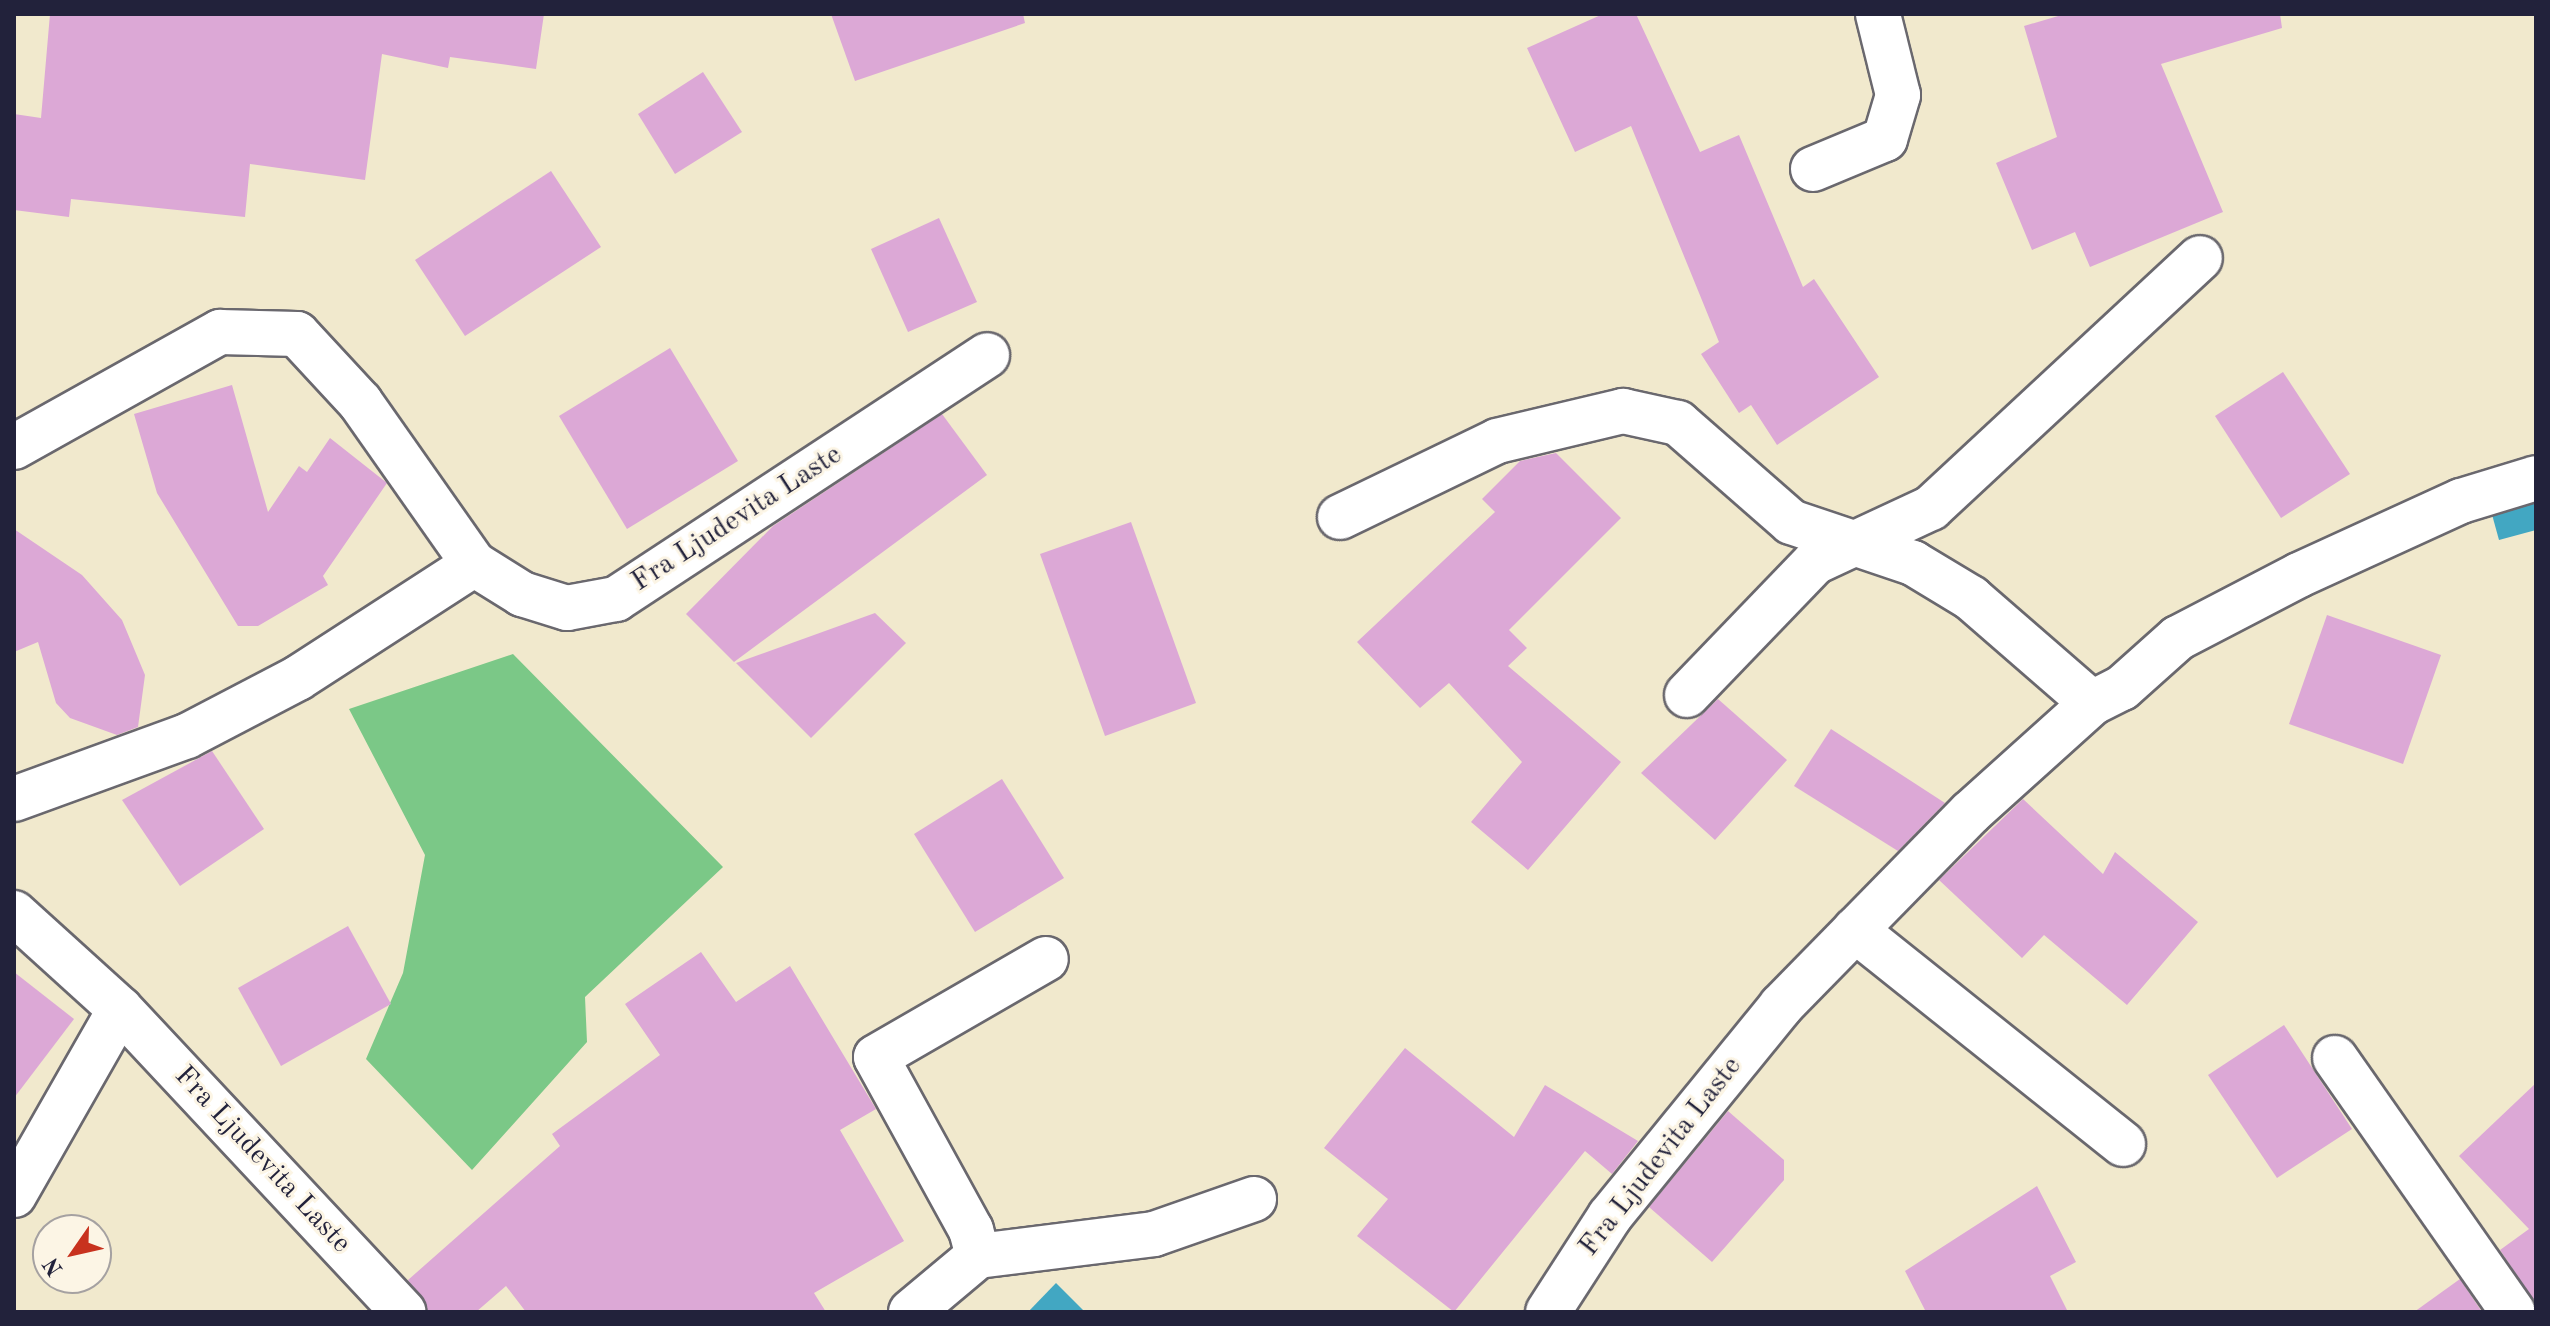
<!DOCTYPE html>
<html>
<head>
<meta charset="utf-8">
<style>
	body { margin:0 }
	#map { position:relative; width:2550px; height:1326px; overflow:hidden; background:#f1e9cd; font-family:"Old Standard TT",serif }
	div>[style] { position:absolute }
	.green>* { inset:0; background:#7bc887 }
	.water>* { inset:0; background:#42a7c2 }
	.building>* { inset:0; background:#dca8d6 }
	.roads { filter:drop-shadow(2px 0 #6a686e) drop-shadow(-2px 0 #6a686e) drop-shadow(0 2px #6a686e) drop-shadow(0 -2px #6a686e) }
	.minor>* { height:44px; margin:-22px; padding:0 22px; transform-origin:22px; border-radius:22px; background:#fff }
	span { translate:-50% -50%; white-space:nowrap; text-align:center; line-height:1.15; -webkit-text-stroke:6px #fcf5e5; paint-order:stroke }
	.street-label { font-size:28px; color:#22223b }
	.frame { position:absolute; inset:0; border:16px solid #22223b; pointer-events:none }
	.north { position:absolute; left:32px; top:1214px; width:80px; height:80px; box-sizing:border-box; background:#fcf5e5; border:2px solid #a5a1a1; border-radius:50%; rotate:236deg; font-size:22px; font-weight:700; line-height:32px; text-align:center; color:#22223b }
	.north::after { content:''; display:block; margin:auto; width:28px; height:36px; background:#c8321e; clip-path:polygon(50% 0,100% 100%,50% 72%,0 100%) }
</style>
</head>
<body>
<div id="map">
	<div class="green">
		<i style="clip-path:polygon(513px 654px,723px 867px,585px 997px,587px 1042px,472px 1170px,366px 1059px,403px 973px,425px 855px,349px 709px)"></i>
	</div>
	<div class="water">
		<i style="clip-path:polygon(2536px 486px,2536px 530px,2499px 540px,2488px 500px)"></i>
		<i style="clip-path:polygon(1056px 1283px,1085px 1312px,1028px 1312px)"></i>
	</div>
	<div class="building">
		<i style="clip-path:polygon(50px 14px,544px 14px,536px 69px,450px 57px,448px 68px,382px 54px,365px 180px,250px 164px,245px 217px,71px 199px,69px 217px,14px 210px,14px 114px,41px 118px)"></i>
		<i style="clip-path:polygon(831px 14px,1023px 14px,1025px 23px,855px 81px)"></i>
		<i style="clip-path:polygon(1603px 14px,1636px 14px,1700px 152px,1739px 135px,1803px 287px,1814px 279px,1879px 377px,1777px 445px,1751px 405px,1739px 413px,1701px 354px,1719px 342px,1631px 126px,1575px 152px,1527px 48px)"></i>
		<i style="clip-path:polygon(2065px 14px,2280px 14px,2282px 28px,2161px 64px,2223px 212px,2090px 267px,2075px 232px,2032px 250px,1996px 163px,2057px 137px,2024px 26px)"></i>
		<i style="clip-path:polygon(703px 72px,742px 132px,675px 174px,638px 114px)"></i>
		<i style="clip-path:polygon(551px 171px,601px 247px,465px 336px,415px 260px)"></i>
		<i style="clip-path:polygon(939px 218px,977px 302px,908px 332px,871px 249px)"></i>
		<i style="clip-path:polygon(670px 348px,738px 461px,627px 529px,559px 416px)"></i>
		<i style="clip-path:polygon(2283px 372px,2350px 474px,2281px 518px,2215px 416px)"></i>
		<i style="clip-path:polygon(232px 385px,268px 512px,299px 466px,307px 472px,330px 438px,387px 483px,323px 576px,328px 585px,258px 626px,238px 626px,157px 493px,134px 414px)"></i>
		<i style="clip-path:polygon(942px 414px,987px 475px,734px 662px,686px 614px,773px 526px)"></i>
		<i style="clip-path:polygon(1556px 453px,1621px 518px,1509px 630px,1527px 648px,1508px 666px,1621px 762px,1528px 870px,1471px 822px,1522px 762px,1449px 683px,1420px 708px,1357px 642px,1495px 512px,1482px 499px,1520px 461px)"></i>
		<i style="clip-path:polygon(1131px 522px,1196px 703px,1105px 736px,1040px 554px)"></i>
		<i style="clip-path:polygon(14px 529px,82px 575px,122px 620px,145px 675px,138px 727px,117px 735px,70px 718px,56px 703px,38px 642px,14px 652px)"></i>
		<i style="clip-path:polygon(875px 613px,906px 643px,811px 738px,736px 663px)"></i>
		<i style="clip-path:polygon(2327px 615px,2441px 655px,2403px 764px,2289px 724px)"></i>
		<i style="clip-path:polygon(1718px 699px,1787px 760px,1715px 840px,1641px 773px)"></i>
		<i style="clip-path:polygon(1831px 729px,1945px 803px,1898px 851px,1794px 786px)"></i>
		<i style="clip-path:polygon(212px 751px,264px 829px,180px 886px,122px 800px)"></i>
		<i style="clip-path:polygon(1002px 779px,1064px 878px,975px 932px,914px 834px)"></i>
		<i style="clip-path:polygon(2023px 799px,2103px 874px,2115px 852px,2198px 922px,2127px 1005px,2044px 935px,2022px 958px,1939px 880px)"></i>
		<i style="clip-path:polygon(348px 926px,391px 1004px,281px 1066px,238px 988px)"></i>
		<i style="clip-path:polygon(701px 952px,736px 1002px,790px 966px,876px 1109px,840px 1130px,904px 1241px,814px 1293px,826px 1312px,526px 1312px,506px 1286px,476px 1312px,428px 1312px,408px 1280px,560px 1146px,552px 1134px,660px 1055px,625px 1004px)"></i>
		<i style="clip-path:polygon(14px 972px,74px 1019px,14px 1098px)"></i>
		<i style="clip-path:polygon(2284px 1025px,2352px 1129px,2277px 1178px,2208px 1075px)"></i>
		<i style="clip-path:polygon(1405px 1048px,1514px 1137px,1545px 1085px,1638px 1141px,1612px 1174px,1585px 1151px,1454px 1312px,1357px 1236px,1388px 1199px,1324px 1148px)"></i>
		<i style="clip-path:polygon(2536px 1083px,2536px 1304px,2500px 1250px,2529px 1229px,2459px 1156px)"></i>
		<i style="clip-path:polygon(1728px 1111px,1784px 1160px,1784px 1180px,1712px 1262px,1649px 1207px)"></i>
		<i style="clip-path:polygon(2037px 1186px,2076px 1262px,2050px 1276px,2068px 1312px,1926px 1312px,1905px 1271px)"></i>
		<i style="clip-path:polygon(2460px 1279px,2482px 1312px,2414px 1312px)"></i>
	</div>
	<div class="roads">
		<div class="minor">
			<i style="left:1813px;top:169px;width:78px;rotate:-22.6deg"></i>
			<i style="left:1885px;top:139px;width:46px;rotate:-73.5deg"></i>
			<i style="left:1898px;top:95px;width:83px;rotate:-103.9deg"></i>
			<i style="left:14px;top:447px;width:236px;rotate:-29.2deg"></i>
			<i style="left:220px;top:332px;width:77px;rotate:1.5deg"></i>
			<i style="left:297px;top:334px;width:93px;rotate:47.2deg"></i>
			<i style="left:360px;top:402px;width:198px;rotate:54.9deg"></i>
			<i style="left:1340px;top:517px;width:174px;rotate:-25.8deg"></i>
			<i style="left:1497px;top:441px;width:130px;rotate:-13.4deg"></i>
			<i style="left:1623px;top:411px;width:56px;rotate:12.3deg"></i>
			<i style="left:1678px;top:423px;width:150px;rotate:41.2deg"></i>
			<i style="left:1791px;top:522px;width:129px;rotate:18.6deg"></i>
			<i style="left:1913px;top:563px;width:68px;rotate:31.1deg"></i>
			<i style="left:1971px;top:598px;width:160px;rotate:41deg"></i>
			<i style="left:1687px;top:695px;width:185px;rotate:-46.1deg"></i>
			<i style="left:1815px;top:562px;width:128px;rotate:-25deg"></i>
			<i style="left:1931px;top:508px;width:367px;rotate:-42.9deg"></i>
			<i style="left:14px;top:799px;width:184px;rotate:-20deg"></i>
			<i style="left:187px;top:736px;width:125px;rotate:-27.6deg"></i>
			<i style="left:298px;top:678px;width:210px;rotate:-32.9deg"></i>
			<i style="left:474px;top:564px;width:57px;rotate:32deg"></i>
			<i style="left:522px;top:594px;width:47px;rotate:17.3deg"></i>
			<i style="left:567px;top:608px;width:50px;rotate:-10.4deg"></i>
			<i style="left:616px;top:599px;width:444px;rotate:-33.3deg"></i>
			<i style="left:14px;top:913px;width:143px;rotate:42.2deg"></i>
			<i style="left:120px;top:1009px;width:415px;rotate:46.9deg"></i>
			<i style="left:1855px;top:930px;width:343px;rotate:38.6deg"></i>
			<i style="left:2335px;top:1058px;width:310px;rotate:55deg"></i>
			<i style="left:14px;top:1195px;width:214px;rotate:-60.3deg"></i>
			<i style="left:978px;top:1256px;width:177px;rotate:-7.1deg"></i>
			<i style="left:1154px;top:1234px;width:106px;rotate:-19.3deg"></i>
			<i style="left:911px;top:1312px;width:87px;rotate:-39.9deg"></i>
			<i style="left:978px;top:1256px;width:27px;rotate:-105deg"></i>
			<i style="left:971px;top:1230px;width:197px;rotate:-118.8deg"></i>
			<i style="left:876px;top:1057px;width:196px;rotate:-30deg"></i>
			<i style="left:1548px;top:1312px;width:114px;rotate:-57.1deg"></i>
			<i style="left:1610px;top:1216px;width:271px;rotate:-50.8deg"></i>
			<i style="left:1781px;top:1006px;width:270px;rotate:-45.6deg"></i>
			<i style="left:1970px;top:813px;width:164px;rotate:-42deg"></i>
			<i style="left:2092px;top:703px;width:34px;rotate:-27deg"></i>
			<i style="left:2122px;top:688px;width:75px;rotate:-41.8deg"></i>
			<i style="left:2178px;top:638px;width:136px;rotate:-27.5deg"></i>
			<i style="left:2299px;top:575px;width:178px;rotate:-24.6deg"></i>
			<i style="left:2461px;top:501px;width:78px;rotate:-17deg"></i>
		</div>
	</div>
	<div class="street-label">
		<span style="left:737px;top:519px;rotate:-33deg">Fra Ljudevita Laste</span>
		<span style="left:1661px;top:1157px;rotate:-52deg">Fra Ljudevita Laste</span>
		<span style="left:262px;top:1160px;rotate:47deg">Fra Ljudevita Laste</span>
	</div>
	<div class="frame"></div>
	<div class="north">N</div>
</div>
</body>
</html>
